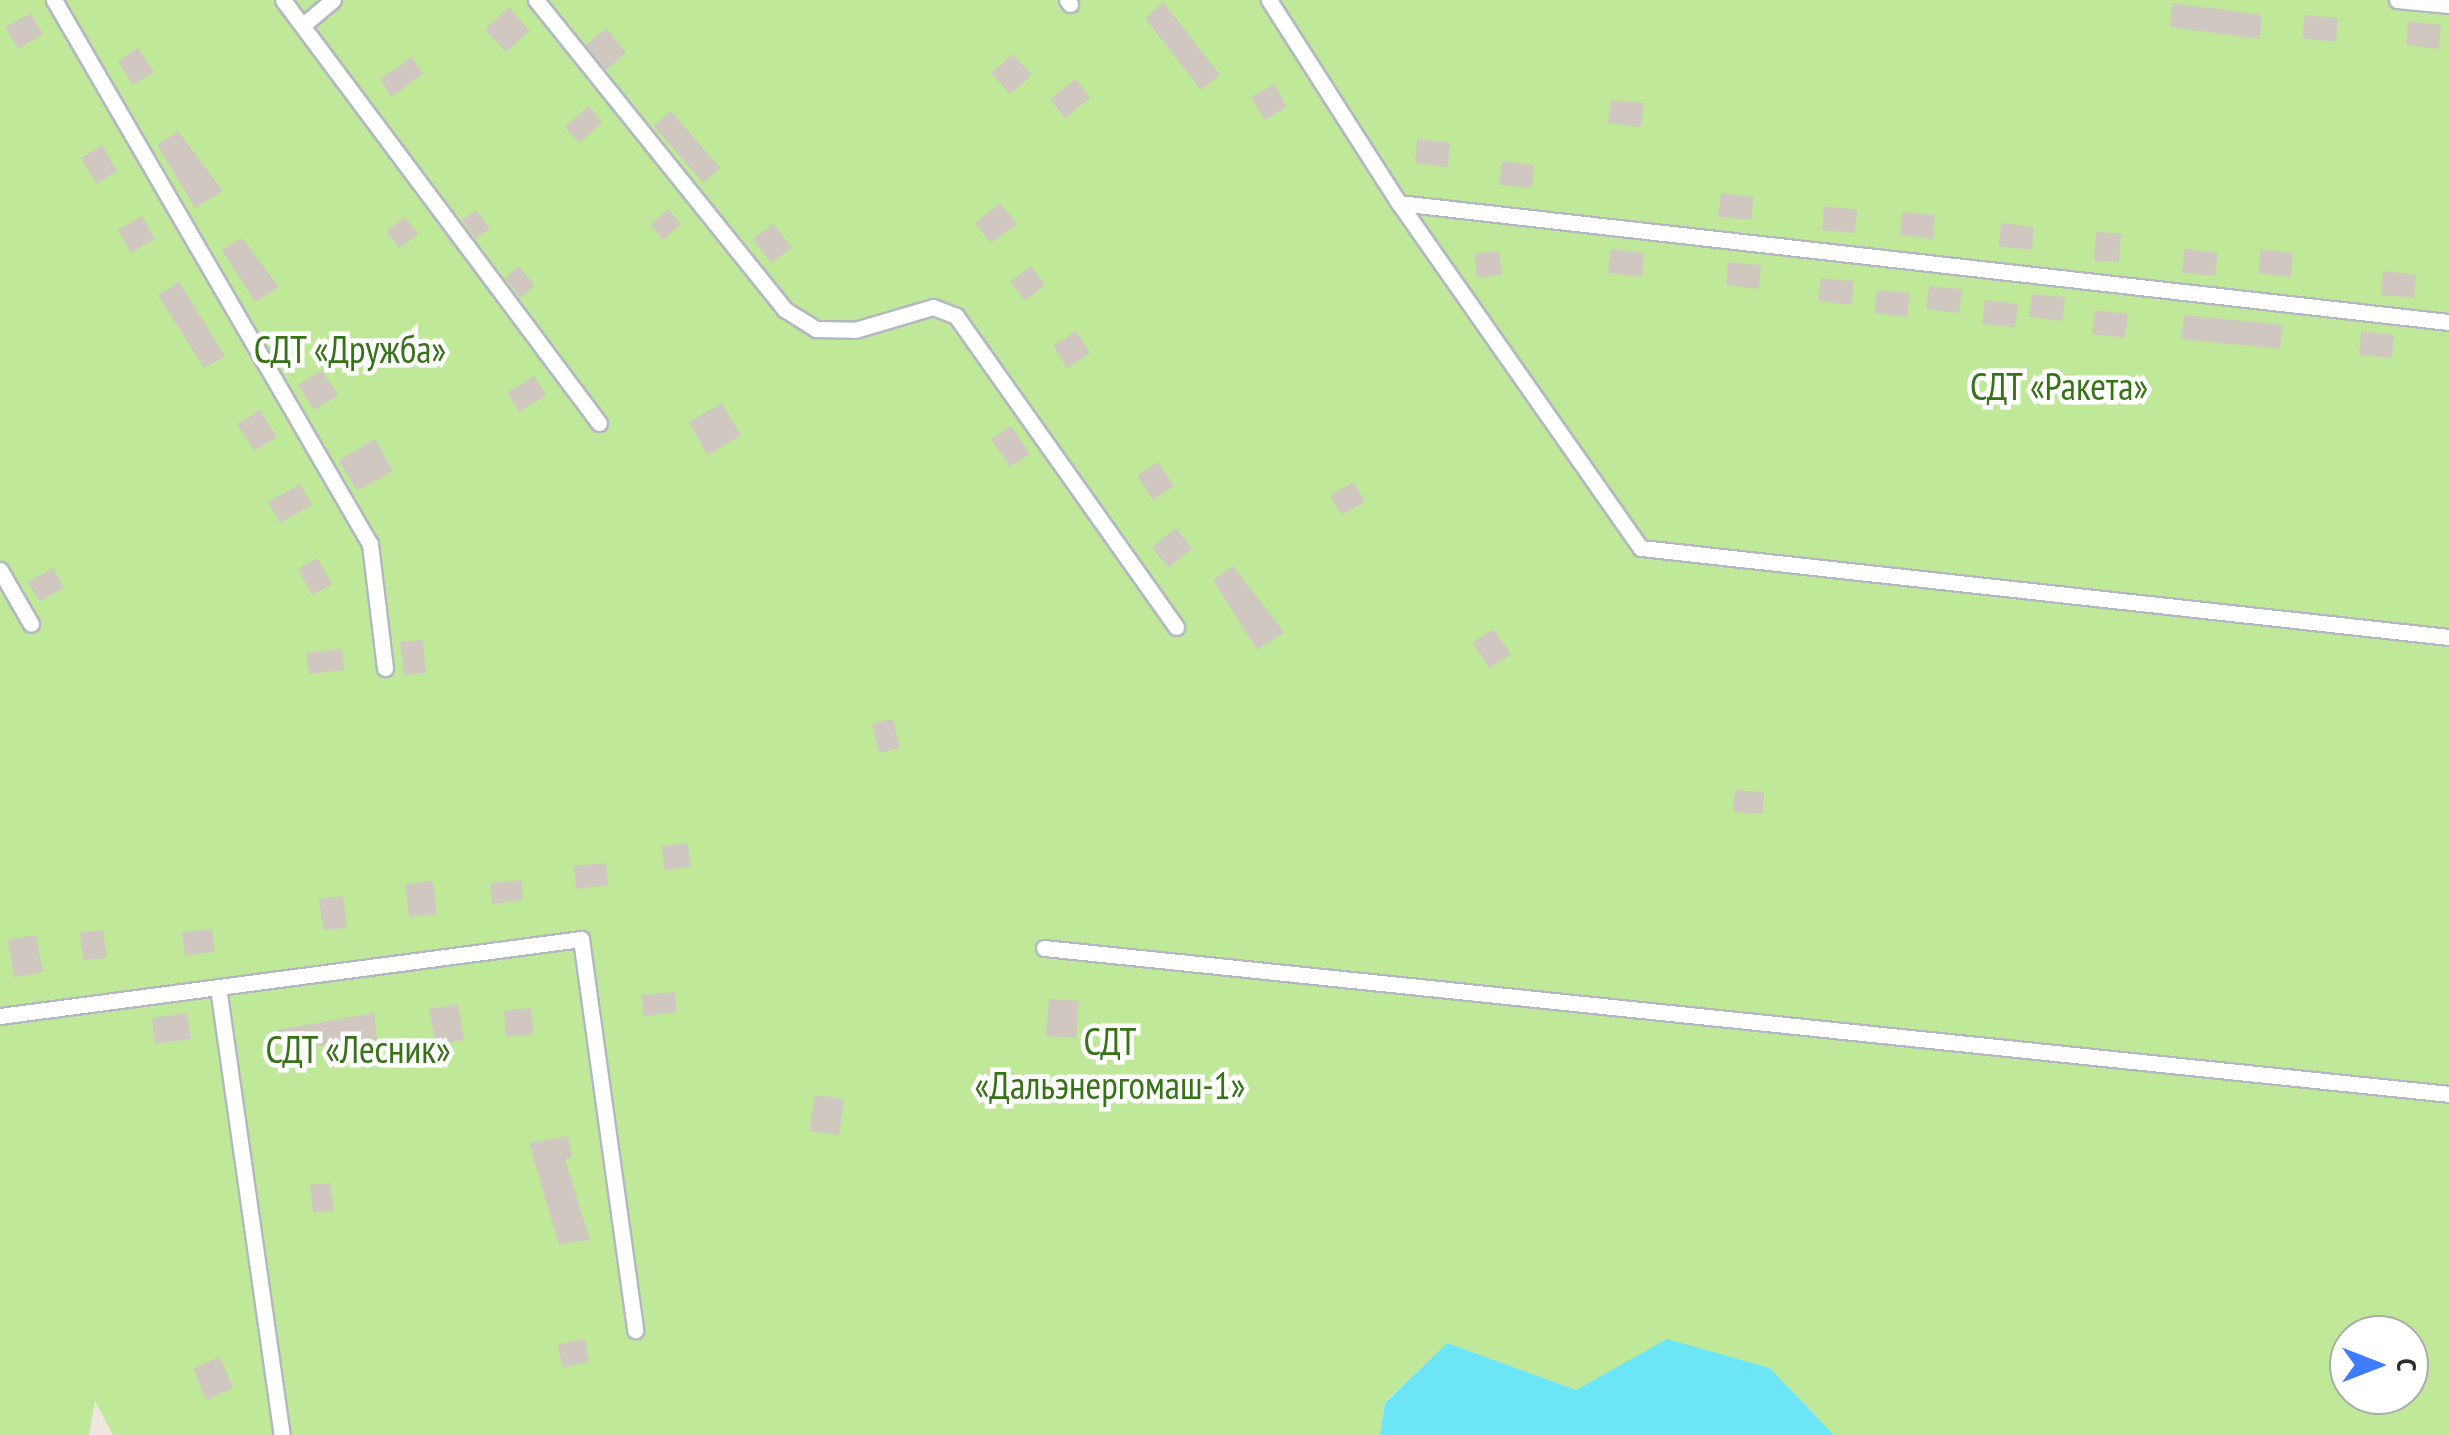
<!DOCTYPE html>
<html>
<head>
<meta charset="utf-8">
<style>
	body { margin:0 }
	#map { position:relative; width:2449px; height:1435px; overflow:hidden; background:#efe6df; font-family:"PT Sans Narrow",sans-serif }
	div>[style] { position:absolute }
	.green>* { inset:0; background:#bfe999 }
	.water>* { inset:0; background:#6ce5f7 }
	.building>* { inset:0; background:#cfc7c0 }
	.roads { filter:drop-shadow(2px 0 #b3b7c1) drop-shadow(-2px 0 #b3b7c1) drop-shadow(0 2px #b3b7c1) drop-shadow(0 -2px #b3b7c1) }
	.lane>* { height:15px; margin:-7.5px; padding:0 7.5px; transform-origin:7.5px; border-radius:7.5px; background:#fff }
	span { translate:-50% -50%; white-space:nowrap; text-align:center; line-height:1.15; -webkit-text-stroke:9px #fff; paint-order:stroke }
	.park-label { font-size:38px; color:#367216 }
	.north { position:absolute; left:2329px; top:1315px; width:100px; height:100px; box-sizing:border-box; background:#fff; border:2px solid #ababab; border-radius:50%; rotate:90deg; font-size:28px; font-weight:700; line-height:40px; text-align:center; color:#2d2d2d }
	.north::after { content:''; display:block; margin:auto; width:35px; height:45px; background:#3d7cff; clip-path:polygon(50% 0,100% 100%,50% 72%,0 100%) }
</style>
</head>
<body>
<div id="map">
	<div class="green">
		<i style="clip-path:polygon(evenodd,0 0,2449px 0,2449px 1435px,1834px 1435px,1770px 1368px,1667px 1340px,1576px 1390px,1447px 1343px,1385px 1402px,1380px 1435px,113px 1435px,95px 1401px,89px 1435px,0 1435px,0 0,2349px 1335px,2409px 1335px,2409px 1395px,2349px 1395px,2349px 1335px)"></i>
	</div>
	<div class="water">
		<i style="clip-path:polygon(1667px 1339px,1770px 1368px,1834px 1435px,1380px 1435px,1385px 1403px,1447px 1343px,1576px 1390px)"></i>
	</div>
	<div class="building">
		<i style="clip-path:polygon(1163px 2px,1220px 75px,1201px 90px,1145px 18px)"></i>
		<i style="clip-path:polygon(2172px 3px,2262px 15px,2260px 39px,2170px 27px)"></i>
		<i style="clip-path:polygon(509px 7px,530px 31px,506px 52px,485px 29px)"></i>
		<i style="clip-path:polygon(31px 13px,43px 34px,18px 49px,5px 27px)"></i>
		<i style="clip-path:polygon(2305px 15px,2338px 18px,2336px 42px,2302px 38px)"></i>
		<i style="clip-path:polygon(2408px 21px,2441px 25px,2439px 49px,2406px 45px)"></i>
		<i style="clip-path:polygon(606px 28px,626px 53px,606px 70px,586px 45px)"></i>
		<i style="clip-path:polygon(138px 48px,154px 72px,133px 85px,118px 61px)"></i>
		<i style="clip-path:polygon(1013px 54px,1032px 75px,1010px 94px,991px 73px)"></i>
		<i style="clip-path:polygon(412px 57px,423px 74px,391px 97px,380px 79px)"></i>
		<i style="clip-path:polygon(1076px 79px,1090px 98px,1065px 118px,1050px 99px)"></i>
		<i style="clip-path:polygon(1274px 84px,1287px 107px,1264px 120px,1251px 97px)"></i>
		<i style="clip-path:polygon(1611px 100px,1644px 103px,1641px 127px,1608px 123px)"></i>
		<i style="clip-path:polygon(589px 106px,602px 123px,579px 143px,565px 127px)"></i>
		<i style="clip-path:polygon(671px 111px,720px 168px,703px 183px,654px 126px)"></i>
		<i style="clip-path:polygon(178px 131px,223px 191px,195px 208px,157px 145px)"></i>
		<i style="clip-path:polygon(1417px 139px,1450px 143px,1448px 167px,1415px 163px)"></i>
		<i style="clip-path:polygon(102px 145px,117px 171px,96px 184px,81px 158px)"></i>
		<i style="clip-path:polygon(1502px 161px,1534px 165px,1532px 188px,1499px 185px)"></i>
		<i style="clip-path:polygon(1721px 193px,1754px 197px,1751px 220px,1718px 217px)"></i>
		<i style="clip-path:polygon(1000px 203px,1017px 224px,991px 243px,975px 223px)"></i>
		<i style="clip-path:polygon(1824px 206px,1857px 210px,1855px 233px,1822px 230px)"></i>
		<i style="clip-path:polygon(668px 209px,681px 224px,663px 240px,650px 224px)"></i>
		<i style="clip-path:polygon(476px 210px,490px 228px,476px 239px,462px 220px)"></i>
		<i style="clip-path:polygon(1902px 212px,1935px 215px,1933px 239px,1900px 235px)"></i>
		<i style="clip-path:polygon(142px 216px,155px 239px,131px 253px,118px 230px)"></i>
		<i style="clip-path:polygon(405px 217px,418px 234px,399px 248px,386px 231px)"></i>
		<i style="clip-path:polygon(2001px 223px,2034px 227px,2032px 250px,1999px 246px)"></i>
		<i style="clip-path:polygon(773px 224px,792px 248px,771px 263px,753px 239px)"></i>
		<i style="clip-path:polygon(2096px 232px,2121px 234px,2119px 262px,2094px 261px)"></i>
		<i style="clip-path:polygon(242px 238px,279px 287px,255px 302px,222px 250px)"></i>
		<i style="clip-path:polygon(1611px 249px,1644px 253px,1642px 277px,1608px 273px)"></i>
		<i style="clip-path:polygon(2184px 249px,2218px 253px,2215px 276px,2182px 273px)"></i>
		<i style="clip-path:polygon(2261px 249px,2293px 253px,2291px 277px,2258px 273px)"></i>
		<i style="clip-path:polygon(1499px 251px,1502px 275px,1477px 278px,1474px 254px)"></i>
		<i style="clip-path:polygon(1728px 262px,1761px 265px,1759px 289px,1726px 285px)"></i>
		<i style="clip-path:polygon(518px 266px,535px 285px,520px 298px,505px 278px)"></i>
		<i style="clip-path:polygon(1031px 266px,1045px 285px,1025px 301px,1010px 282px)"></i>
		<i style="clip-path:polygon(2383px 271px,2416px 275px,2414px 298px,2381px 295px)"></i>
		<i style="clip-path:polygon(1821px 278px,1854px 281px,1851px 305px,1818px 301px)"></i>
		<i style="clip-path:polygon(179px 282px,225px 356px,204px 368px,158px 295px)"></i>
		<i style="clip-path:polygon(1929px 286px,1962px 289px,1959px 313px,1926px 309px)"></i>
		<i style="clip-path:polygon(1877px 290px,1910px 293px,1907px 317px,1874px 313px)"></i>
		<i style="clip-path:polygon(2032px 294px,2065px 297px,2062px 321px,2029px 317px)"></i>
		<i style="clip-path:polygon(1985px 300px,2018px 304px,2015px 327px,1982px 324px)"></i>
		<i style="clip-path:polygon(2095px 310px,2128px 314px,2125px 338px,2092px 334px)"></i>
		<i style="clip-path:polygon(2184px 315px,2283px 325px,2280px 349px,2181px 339px)"></i>
		<i style="clip-path:polygon(1076px 331px,1090px 353px,1067px 368px,1053px 346px)"></i>
		<i style="clip-path:polygon(2361px 331px,2394px 335px,2392px 358px,2359px 355px)"></i>
		<i style="clip-path:polygon(322px 370px,338px 395px,314px 410px,298px 385px)"></i>
		<i style="clip-path:polygon(534px 376px,546px 395px,519px 412px,507px 393px)"></i>
		<i style="clip-path:polygon(722px 403px,741px 436px,707px 455px,689px 422px)"></i>
		<i style="clip-path:polygon(260px 410px,277px 437px,254px 451px,237px 424px)"></i>
		<i style="clip-path:polygon(1011px 426px,1030px 454px,1010px 467px,991px 439px)"></i>
		<i style="clip-path:polygon(375px 439px,393px 471px,357px 491px,339px 460px)"></i>
		<i style="clip-path:polygon(1158px 462px,1174px 486px,1153px 500px,1137px 476px)"></i>
		<i style="clip-path:polygon(1354px 482px,1365px 502px,1341px 515px,1330px 495px)"></i>
		<i style="clip-path:polygon(300px 484px,312px 505px,280px 523px,268px 502px)"></i>
		<i style="clip-path:polygon(1176px 528px,1192px 548px,1168px 568px,1152px 547px)"></i>
		<i style="clip-path:polygon(317px 558px,332px 584px,312px 595px,298px 569px)"></i>
		<i style="clip-path:polygon(1233px 566px,1284px 632px,1257px 650px,1213px 580px)"></i>
		<i style="clip-path:polygon(53px 568px,64px 588px,39px 601px,28px 582px)"></i>
		<i style="clip-path:polygon(1493px 629px,1511px 654px,1490px 668px,1472px 643px)"></i>
		<i style="clip-path:polygon(423px 640px,426px 673px,404px 675px,400px 642px)"></i>
		<i style="clip-path:polygon(342px 649px,344px 670px,309px 674px,306px 653px)"></i>
		<i style="clip-path:polygon(893px 719px,900px 748px,879px 753px,872px 724px)"></i>
		<i style="clip-path:polygon(1735px 790px,1764px 792px,1763px 814px,1733px 812px)"></i>
		<i style="clip-path:polygon(688px 843px,691px 867px,664px 870px,662px 846px)"></i>
		<i style="clip-path:polygon(606px 863px,608px 885px,576px 889px,574px 866px)"></i>
		<i style="clip-path:polygon(521px 880px,523px 900px,492px 904px,490px 883px)"></i>
		<i style="clip-path:polygon(433px 881px,437px 914px,409px 917px,405px 884px)"></i>
		<i style="clip-path:polygon(343px 896px,347px 928px,323px 930px,319px 899px)"></i>
		<i style="clip-path:polygon(212px 929px,215px 952px,185px 956px,182px 932px)"></i>
		<i style="clip-path:polygon(103px 930px,107px 958px,83px 960px,80px 932px)"></i>
		<i style="clip-path:polygon(36px 935px,43px 972px,14px 977px,8px 940px)"></i>
		<i style="clip-path:polygon(675px 992px,677px 1012px,644px 1016px,641px 995px)"></i>
		<i style="clip-path:polygon(1049px 999px,1079px 1001px,1076px 1038px,1046px 1036px)"></i>
		<i style="clip-path:polygon(458px 1004px,464px 1040px,436px 1045px,429px 1009px)"></i>
		<i style="clip-path:polygon(531px 1008px,534px 1034px,506px 1037px,504px 1011px)"></i>
		<i style="clip-path:polygon(187px 1013px,191px 1039px,155px 1044px,152px 1018px)"></i>
		<i style="clip-path:polygon(374px 1013px,377px 1040px,309px 1047px,311px 1065px,285px 1068px,277px 1030px)"></i>
		<i style="clip-path:polygon(815px 1095px,844px 1099px,839px 1135px,809px 1131px)"></i>
		<i style="clip-path:polygon(568px 1136px,572px 1158px,565px 1159px,590px 1240px,559px 1245px,529px 1143px)"></i>
		<i style="clip-path:polygon(330px 1183px,334px 1211px,313px 1213px,310px 1185px)"></i>
		<i style="clip-path:polygon(585px 1339px,589px 1362px,562px 1367px,558px 1344px)"></i>
		<i style="clip-path:polygon(220px 1357px,233px 1388px,206px 1400px,193px 1368px)"></i>
	</div>
	<div class="roads">
		<div class="lane">
			<i style="left:54px;top:0;width:629px;rotate:59.85deg"></i>
			<i style="left:370px;top:544px;width:125px;rotate:83.1deg"></i>
			<i style="left:283px;top:0;width:528px;rotate:53.24deg"></i>
			<i style="left:536px;top:0;width:396px;rotate:51.2deg"></i>
			<i style="left:784px;top:309px;width:38px;rotate:32deg"></i>
			<i style="left:816px;top:329px;width:39px;rotate:1deg"></i>
			<i style="left:855px;top:330px;width:81px;rotate:-16.4deg"></i>
			<i style="left:933px;top:307px;width:25px;rotate:21deg"></i>
			<i style="left:956px;top:316px;width:381px;rotate:54.7deg"></i>
			<i style="left:1067px;top:0;width:5px;rotate:53deg"></i>
			<i style="left:1269px;top:0;width:241px;rotate:57.4deg"></i>
			<i style="left:1399px;top:203px;width:421px;rotate:55deg"></i>
			<i style="left:1641px;top:548px;width:813px;rotate:6.29deg"></i>
			<i style="left:2397px;top:0;width:52px;rotate:5.5deg"></i>
			<i style="left:303px;top:25px;width:39px;rotate:-40deg"></i>
			<i style="left:1399px;top:203px;width:1057px;rotate:6.47deg"></i>
			<i style="left:0;top:570px;width:62px;rotate:60.1deg"></i>
			<i style="left:1044px;top:948px;width:1413px;rotate:5.93deg"></i>
			<i style="left:218px;top:987px;width:453px;rotate:81.9deg"></i>
			<i style="left:0;top:1016px;width:586px;rotate:-7.55deg"></i>
			<i style="left:581px;top:939px;width:395px;rotate:82.1deg"></i>
		</div>
	</div>
	<div class="park-label">
		<span style="left:350px;top:349px">СДТ «Дружба»</span>
		<span style="left:2059px;top:386px">СДТ «Ракета»</span>
		<span style="left:1110px;top:1063px">СДТ<br>«Дальэнергомаш-1»</span>
		<span style="left:358px;top:1049px">СДТ «Лесник»</span>
	</div>
	<div class="north">С</div>
</div>
</body>
</html>
